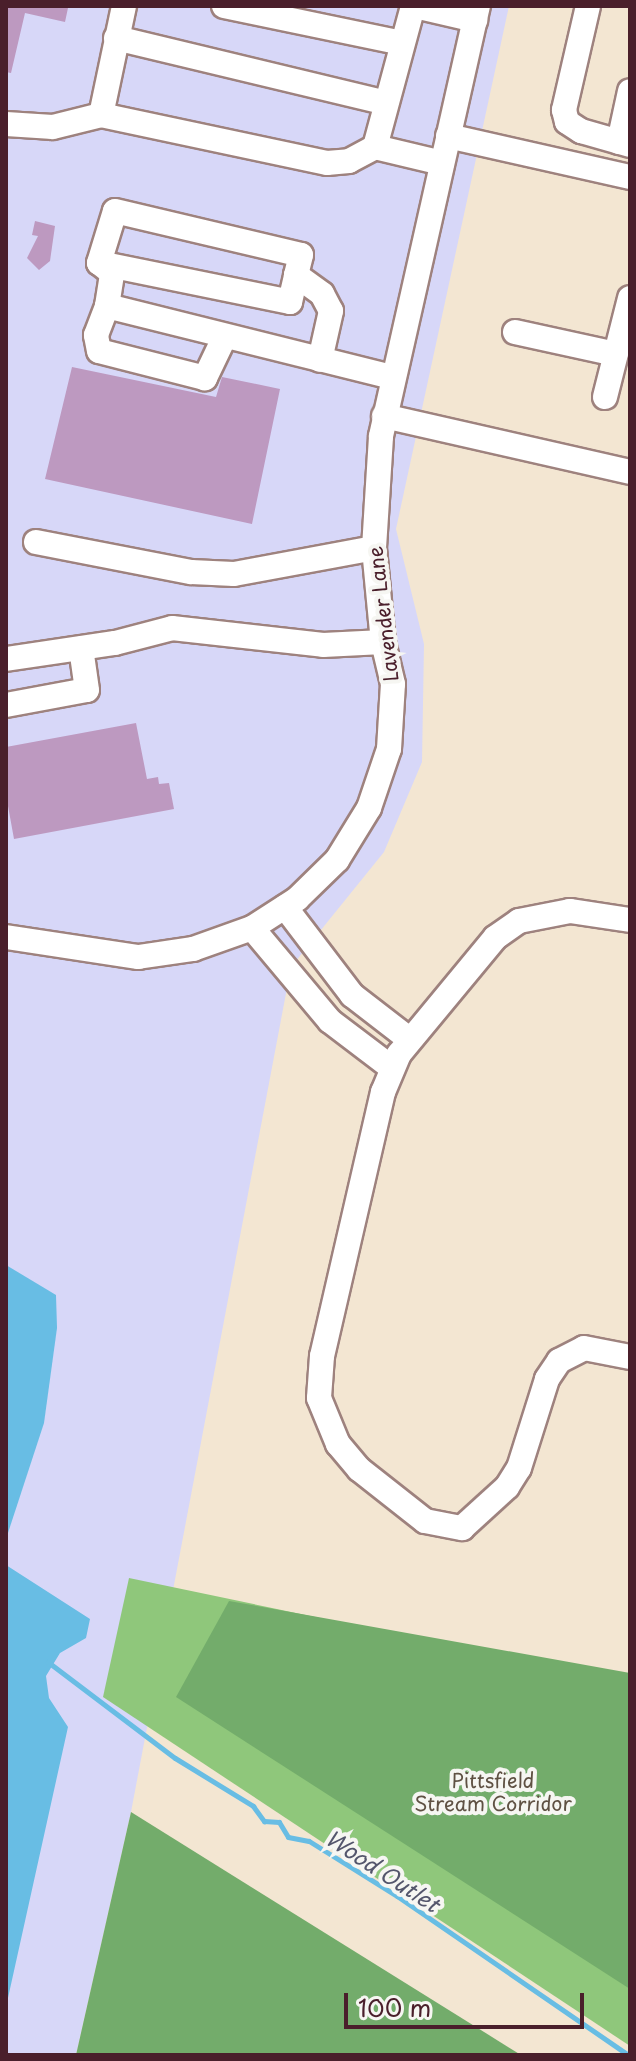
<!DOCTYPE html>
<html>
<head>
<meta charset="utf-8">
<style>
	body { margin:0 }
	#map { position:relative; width:636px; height:2061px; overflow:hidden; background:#f3e6d2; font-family:"Playpen Sans",sans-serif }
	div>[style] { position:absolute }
	.built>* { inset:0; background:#d7d7f8 }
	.green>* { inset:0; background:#8fc77b }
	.forest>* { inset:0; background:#73ac6b }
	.water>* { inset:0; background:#68bde4 }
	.stream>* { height:5px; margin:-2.5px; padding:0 2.5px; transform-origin:2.5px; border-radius:2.5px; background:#68bde4 }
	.building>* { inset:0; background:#bd99c0 }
	.roads { filter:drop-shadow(2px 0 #9e827e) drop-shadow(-2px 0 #9e827e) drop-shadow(0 2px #9e827e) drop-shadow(0 -2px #9e827e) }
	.minor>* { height:24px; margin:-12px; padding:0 12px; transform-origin:12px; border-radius:12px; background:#fff }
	span { translate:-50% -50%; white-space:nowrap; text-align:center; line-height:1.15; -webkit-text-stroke:8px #f6f6f2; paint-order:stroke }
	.street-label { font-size:20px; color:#4a1f2b }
	.park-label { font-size:20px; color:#5f5143 }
	.water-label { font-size:22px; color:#54566c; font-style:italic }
	.frame { position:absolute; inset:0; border:8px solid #4a1f2b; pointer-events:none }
	.scale { position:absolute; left:344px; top:1993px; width:240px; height:36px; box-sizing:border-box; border:4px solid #4a1f2b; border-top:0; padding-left:10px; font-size:24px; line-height:28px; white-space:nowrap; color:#4a1f2b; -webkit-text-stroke:6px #f6f6f2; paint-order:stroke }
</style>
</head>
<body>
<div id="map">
	<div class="built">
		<i style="clip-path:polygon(6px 6px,509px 6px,396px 529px,424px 644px,422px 762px,384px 852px,291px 967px,131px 1812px,76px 2055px,6px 2055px)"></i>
	</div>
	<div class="green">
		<i style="clip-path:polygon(129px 1578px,630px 1683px,630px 2046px,103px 1697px)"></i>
	</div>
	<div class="forest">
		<i style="clip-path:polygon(229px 1601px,630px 1673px,630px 1989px,176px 1697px)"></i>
		<i style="clip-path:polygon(131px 1812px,521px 2055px,76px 2055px)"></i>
	</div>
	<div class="water">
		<i style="clip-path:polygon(6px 1265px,56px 1295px,57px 1328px,44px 1423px,6px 1539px)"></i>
		<i style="clip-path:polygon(6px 1565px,90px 1619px,86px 1638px,60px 1653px,46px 1676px,49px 1698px,68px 1727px,6px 2007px)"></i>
	</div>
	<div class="stream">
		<i style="left:48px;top:1662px;width:159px;rotate:37.1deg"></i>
		<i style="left:175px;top:1758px;width:92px;rotate:31.6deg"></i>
		<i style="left:253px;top:1806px;width:19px;rotate:54deg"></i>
		<i style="left:264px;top:1821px;width:15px;rotate:4deg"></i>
		<i style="left:279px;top:1822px;width:17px;rotate:59deg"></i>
		<i style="left:288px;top:1837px;width:21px;rotate:11deg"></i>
		<i style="left:309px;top:1841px;width:104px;rotate:32deg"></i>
		<i style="left:397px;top:1896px;width:280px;rotate:34.5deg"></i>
	</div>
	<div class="building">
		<i style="clip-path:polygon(6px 6px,68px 8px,65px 22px,25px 13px,11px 73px,6px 72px)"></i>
		<i style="clip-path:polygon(35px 221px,55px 226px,50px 261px,39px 270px,27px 258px,38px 236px,32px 235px)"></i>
		<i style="clip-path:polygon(72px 367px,216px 397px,222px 377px,280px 389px,252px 524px,45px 479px)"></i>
		<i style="clip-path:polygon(136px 723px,147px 779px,158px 777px,159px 784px,169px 783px,174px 809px,14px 839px,6px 795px,6px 747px)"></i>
	</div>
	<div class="roads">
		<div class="minor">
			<i style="left:124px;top:6px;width:111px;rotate:101.9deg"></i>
			<i style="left:101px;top:115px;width:231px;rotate:12deg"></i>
			<i style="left:327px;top:163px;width:22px;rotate:-5deg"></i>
			<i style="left:349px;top:161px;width:30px;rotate:-28deg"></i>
			<i style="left:375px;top:147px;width:69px;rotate:13.4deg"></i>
			<i style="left:224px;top:6px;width:182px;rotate:11.7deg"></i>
			<i style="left:415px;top:6px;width:62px;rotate:13.1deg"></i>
			<i style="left:588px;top:6px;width:107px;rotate:103deg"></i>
			<i style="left:564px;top:110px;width:12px;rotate:76deg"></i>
			<i style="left:567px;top:122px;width:17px;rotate:33deg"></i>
			<i style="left:581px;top:131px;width:51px;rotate:15.9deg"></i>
			<i style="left:116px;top:38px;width:278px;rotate:13.5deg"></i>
			<i style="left:6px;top:124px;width:47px;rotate:3.7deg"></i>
			<i style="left:53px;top:127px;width:49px;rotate:-14deg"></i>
			<i style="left:448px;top:136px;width:187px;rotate:12.7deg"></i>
			<i style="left:619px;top:142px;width:52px;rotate:-77.8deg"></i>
			<i style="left:375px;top:147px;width:146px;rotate:-74.9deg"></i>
			<i style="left:99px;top:263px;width:195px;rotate:11.5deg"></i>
			<i style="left:290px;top:302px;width:28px;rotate:-77deg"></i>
			<i style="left:107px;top:306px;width:33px;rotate:-81deg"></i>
			<i style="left:112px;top:273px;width:16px;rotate:-142deg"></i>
			<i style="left:99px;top:263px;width:54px;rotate:-72.9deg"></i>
			<i style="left:115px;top:211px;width:191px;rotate:13.3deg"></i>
			<i style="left:301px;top:255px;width:21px;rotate:104deg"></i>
			<i style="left:296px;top:275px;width:32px;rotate:36deg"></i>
			<i style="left:322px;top:294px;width:19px;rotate:62deg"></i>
			<i style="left:331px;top:311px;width:50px;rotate:102.7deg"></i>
			<i style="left:515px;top:332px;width:103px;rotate:12.3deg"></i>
			<i style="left:225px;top:336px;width:47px;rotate:115.5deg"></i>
			<i style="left:205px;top:378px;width:109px;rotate:-165.7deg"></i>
			<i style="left:99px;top:351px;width:16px;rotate:-101deg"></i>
			<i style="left:96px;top:335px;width:31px;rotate:-69deg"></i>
			<i style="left:107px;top:306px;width:293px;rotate:14deg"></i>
			<i style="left:605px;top:397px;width:102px;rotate:-75.8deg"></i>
			<i style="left:384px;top:416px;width:252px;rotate:12.8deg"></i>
			<i style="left:36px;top:542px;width:158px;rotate:11deg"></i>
			<i style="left:191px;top:572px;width:43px;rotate:2.7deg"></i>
			<i style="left:234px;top:574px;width:142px;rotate:-10.5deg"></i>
			<i style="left:6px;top:659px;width:110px;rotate:-8.4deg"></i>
			<i style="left:115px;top:643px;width:59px;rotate:-14.7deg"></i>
			<i style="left:172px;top:628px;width:152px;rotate:6.4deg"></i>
			<i style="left:323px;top:645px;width:60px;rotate:-2.9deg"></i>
			<i style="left:6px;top:705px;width:82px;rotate:-10.5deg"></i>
			<i style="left:87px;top:690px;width:42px;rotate:-98.1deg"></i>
			<i style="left:285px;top:907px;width:111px;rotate:52.7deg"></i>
			<i style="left:352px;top:995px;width:72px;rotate:37.7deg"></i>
			<i style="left:630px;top:920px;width:61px;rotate:-171.5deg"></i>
			<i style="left:570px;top:911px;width:52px;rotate:168.9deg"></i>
			<i style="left:519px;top:921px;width:29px;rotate:145deg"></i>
			<i style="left:495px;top:938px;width:151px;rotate:129.6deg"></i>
			<i style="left:399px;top:1054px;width:41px;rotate:112.8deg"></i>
			<i style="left:383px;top:1092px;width:271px;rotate:103deg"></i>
			<i style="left:322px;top:1356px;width:42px;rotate:94.1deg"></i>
			<i style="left:319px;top:1398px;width:50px;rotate:67.6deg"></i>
			<i style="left:338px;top:1444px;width:33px;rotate:50deg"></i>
			<i style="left:359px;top:1469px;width:84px;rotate:38.2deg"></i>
			<i style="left:425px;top:1521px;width:38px;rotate:11deg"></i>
			<i style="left:462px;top:1528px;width:61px;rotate:-42.3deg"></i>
			<i style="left:507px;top:1487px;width:22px;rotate:-58deg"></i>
			<i style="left:519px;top:1468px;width:93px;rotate:-72.5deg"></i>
			<i style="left:547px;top:1379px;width:22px;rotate:-56deg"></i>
			<i style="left:559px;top:1361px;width:28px;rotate:-27deg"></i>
			<i style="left:584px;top:1348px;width:47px;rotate:11.1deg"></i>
			<i style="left:252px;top:928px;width:121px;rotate:50deg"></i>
			<i style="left:330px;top:1021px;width:78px;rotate:37.2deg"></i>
			<i style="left:6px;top:937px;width:134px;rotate:8.6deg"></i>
			<i style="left:138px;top:957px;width:56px;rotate:-8.3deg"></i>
			<i style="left:193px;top:949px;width:63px;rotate:-19.6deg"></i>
			<i style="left:252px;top:928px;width:54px;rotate:-32.8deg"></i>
			<i style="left:297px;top:899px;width:56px;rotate:-44.3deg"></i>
			<i style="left:337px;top:860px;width:61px;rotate:-58.4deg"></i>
			<i style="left:369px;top:808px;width:62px;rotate:-71.3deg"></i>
			<i style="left:389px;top:749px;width:65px;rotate:-86.5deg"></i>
			<i style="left:393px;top:684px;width:43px;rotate:-103.4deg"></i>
			<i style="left:383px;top:642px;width:94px;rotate:-95.5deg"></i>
			<i style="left:374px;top:548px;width:112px;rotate:-86.4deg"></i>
			<i style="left:381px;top:436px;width:441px;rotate:-77.3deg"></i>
		</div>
	</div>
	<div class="street-label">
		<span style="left:383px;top:614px;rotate:-97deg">Lavender Lane</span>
	</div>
	<div class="park-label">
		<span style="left:493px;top:1792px">Pittsfield<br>Stream Corridor</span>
	</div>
	<div class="water-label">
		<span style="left:383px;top:1870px;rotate:33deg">Wood Outlet</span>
	</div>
	<div class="frame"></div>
	<div class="scale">100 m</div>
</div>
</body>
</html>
